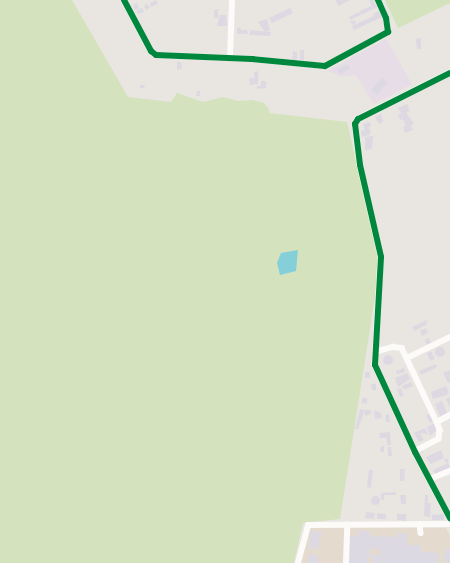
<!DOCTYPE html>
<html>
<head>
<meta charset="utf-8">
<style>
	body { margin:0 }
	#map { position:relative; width:450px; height:563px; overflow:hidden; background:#e9e5e0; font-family:Commissioner,sans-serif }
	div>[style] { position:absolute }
	.education>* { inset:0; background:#e6dde6 }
	.medical>* { inset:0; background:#e4dbce }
	.green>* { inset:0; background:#d4e2be }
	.water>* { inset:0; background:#84cfd8 }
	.building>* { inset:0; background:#ddd9e2 }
	.round { border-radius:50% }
	.minor>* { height:5.5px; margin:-2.75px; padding:0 2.75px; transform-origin:2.75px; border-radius:2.75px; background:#fcfbfa }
	.cycleway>* { height:6px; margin:-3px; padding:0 3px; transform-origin:3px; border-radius:3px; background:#00873e }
	span { translate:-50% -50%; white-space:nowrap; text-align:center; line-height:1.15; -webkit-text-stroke:3px #fff; paint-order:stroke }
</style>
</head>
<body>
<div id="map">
	<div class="education">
		<i style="clip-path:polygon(386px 39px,412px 84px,374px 104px,356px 75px,340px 76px,328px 71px)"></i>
	</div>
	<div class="medical">
		<i style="clip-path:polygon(310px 527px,446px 528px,450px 536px,450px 563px,301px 563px)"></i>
	</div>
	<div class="green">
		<i style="clip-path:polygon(0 0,72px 0,128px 97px,171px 102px,177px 93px,203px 102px,223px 97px,238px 101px,252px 100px,264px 103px,269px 109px,269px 113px,347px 122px,380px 265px,340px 519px,303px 523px,294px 563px,0 563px)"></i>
		<i style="clip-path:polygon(385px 0,450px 0,450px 3px,398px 28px)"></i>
	</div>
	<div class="water">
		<i style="clip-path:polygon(298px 250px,296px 271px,280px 275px,277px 263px,281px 253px)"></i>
	</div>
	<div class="building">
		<i style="clip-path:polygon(156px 0,158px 4px,151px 7px,150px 3px)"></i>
		<i style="clip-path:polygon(335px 0,350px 0,339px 6px)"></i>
		<i style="clip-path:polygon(369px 0,373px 0,377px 7px,373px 9px)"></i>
		<i style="clip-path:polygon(137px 3px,139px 8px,135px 10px,133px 5px)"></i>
		<i style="clip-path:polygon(147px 4px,150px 8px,146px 10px,144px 6px)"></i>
		<i style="clip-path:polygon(371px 6px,373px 9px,361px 15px,360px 11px)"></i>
		<i style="clip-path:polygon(142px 8px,144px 12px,138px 14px,136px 11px)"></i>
		<i style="clip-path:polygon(290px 8px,293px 13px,272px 23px,269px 18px)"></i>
		<i style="clip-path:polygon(218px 9px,218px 18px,214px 18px,214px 10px)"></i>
		<i style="clip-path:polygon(379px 11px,382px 17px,354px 30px,352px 26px,374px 16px,373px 14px)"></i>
		<i style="clip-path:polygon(359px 12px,361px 15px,350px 20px,349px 17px)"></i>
		<i style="clip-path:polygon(220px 15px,226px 15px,227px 26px,217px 26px)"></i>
		<i style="clip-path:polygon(267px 19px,270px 30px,265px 32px,258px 22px)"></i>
		<i style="clip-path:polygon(354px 20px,356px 23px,353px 25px,350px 22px)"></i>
		<i style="clip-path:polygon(240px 27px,241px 30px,247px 30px,248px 34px,237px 34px,237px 28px)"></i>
		<i style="clip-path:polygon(250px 30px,271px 32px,270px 36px,250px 35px)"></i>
		<i style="clip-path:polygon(421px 38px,421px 49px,417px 49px,416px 39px)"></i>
		<i style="clip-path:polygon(300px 50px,304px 50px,304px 60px,300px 60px)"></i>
		<i style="clip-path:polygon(293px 51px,297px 52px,297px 60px,292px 60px)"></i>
		<i style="clip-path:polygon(177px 62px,181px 62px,182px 69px,177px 70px)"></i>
		<i style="clip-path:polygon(347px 64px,350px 69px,340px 74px,337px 70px)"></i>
		<i style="clip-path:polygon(258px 71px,258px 84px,250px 85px,249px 78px,254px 78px,254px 72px)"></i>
		<i style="clip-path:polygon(382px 78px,388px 82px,377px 95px,371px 90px)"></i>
		<i style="clip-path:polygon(261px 81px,266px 81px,266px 88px,257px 89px,257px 86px,261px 86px)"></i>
		<i style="clip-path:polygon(140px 85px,145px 85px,144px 88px,140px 88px)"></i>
		<i style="clip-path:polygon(197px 91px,200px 91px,200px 96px,196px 96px)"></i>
		<i style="clip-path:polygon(407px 104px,410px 111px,406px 112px,414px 124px,411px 125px,413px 130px,405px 133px,403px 127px,406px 126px,403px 119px,400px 120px,398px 115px,401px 113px,398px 108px)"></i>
		<i style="clip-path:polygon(381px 114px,383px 122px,379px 124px,375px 117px)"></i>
		<i style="clip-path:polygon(370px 122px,371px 127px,368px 127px,371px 132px,369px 135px,362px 137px,361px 131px,365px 130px,363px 124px)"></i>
		<i style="clip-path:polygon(373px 136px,372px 149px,365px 150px,365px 137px)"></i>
		<i style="clip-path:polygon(427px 320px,426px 325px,414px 331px,412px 327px)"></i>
		<i style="clip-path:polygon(426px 328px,428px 333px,422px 336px,420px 331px)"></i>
		<i style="clip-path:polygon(429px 338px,431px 343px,427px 345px,425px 340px)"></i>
		<i class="round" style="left:435px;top:347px;width:10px;height:10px"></i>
		<i style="clip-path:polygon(431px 351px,435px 359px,430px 361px,427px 353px)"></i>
		<i class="round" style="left:383px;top:355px;width:10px;height:10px"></i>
		<i style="clip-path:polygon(436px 364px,437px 367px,421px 375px,419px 371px)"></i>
		<i style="clip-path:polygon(404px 368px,405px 372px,397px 374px,396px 371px)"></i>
		<i style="clip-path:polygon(450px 370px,450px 382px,448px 383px,443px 373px)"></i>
		<i style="clip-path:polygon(365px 372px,370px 372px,370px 378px,365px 378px)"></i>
		<i style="clip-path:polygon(407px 373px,410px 379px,398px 387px,395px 378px)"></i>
		<i style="clip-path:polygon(411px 382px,413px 386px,404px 390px,402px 386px)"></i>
		<i style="clip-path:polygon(371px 384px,376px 384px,376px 390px,372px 390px)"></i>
		<i style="clip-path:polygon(446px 386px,449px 392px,447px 395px,433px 399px,431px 392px)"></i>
		<i style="clip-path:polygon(401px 388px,404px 396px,400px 397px,397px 389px)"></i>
		<i style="clip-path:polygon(450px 397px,450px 408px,446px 399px)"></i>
		<i style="clip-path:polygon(362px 398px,367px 398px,367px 404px,362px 403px)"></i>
		<i style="clip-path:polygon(442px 401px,447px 413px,440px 416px,435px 404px)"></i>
		<i style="clip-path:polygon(360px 409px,365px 410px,358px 429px,355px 429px)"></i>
		<i style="clip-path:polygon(365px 410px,371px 410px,371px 414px,365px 416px)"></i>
		<i style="clip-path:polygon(374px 410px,381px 413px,382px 418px,375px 419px)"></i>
		<i style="clip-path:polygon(389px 414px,390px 422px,386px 422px,385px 415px)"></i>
		<i style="clip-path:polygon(430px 414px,433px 422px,430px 423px,426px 415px)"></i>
		<i style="clip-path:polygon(435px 423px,437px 430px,430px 436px,427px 427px)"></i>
		<i style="clip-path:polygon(425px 428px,428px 434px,420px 433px,424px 440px,419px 442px,414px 433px)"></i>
		<i style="clip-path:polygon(390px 432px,391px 445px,387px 445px,387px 438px,380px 438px,379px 433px)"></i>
		<i style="clip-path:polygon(381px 446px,384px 446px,384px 452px,380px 452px)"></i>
		<i style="clip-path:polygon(388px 447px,391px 447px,392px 456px,388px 456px)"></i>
		<i style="clip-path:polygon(441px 450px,444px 458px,430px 464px,426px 457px)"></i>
		<i style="clip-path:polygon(447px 458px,449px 462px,446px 463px,444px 459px)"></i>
		<i style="clip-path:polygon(448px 463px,450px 468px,435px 474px,433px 470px)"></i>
		<i style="clip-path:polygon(400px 469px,405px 469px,404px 481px,400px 481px)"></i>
		<i style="clip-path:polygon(369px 470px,373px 470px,371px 488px,367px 487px)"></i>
		<i style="clip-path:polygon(396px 492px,396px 495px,384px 495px,384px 500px,381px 500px,381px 493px)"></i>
		<i style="clip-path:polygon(400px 495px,406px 495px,406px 504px,401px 504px)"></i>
		<i style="clip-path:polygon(425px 495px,428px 495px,428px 503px,431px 503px,430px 517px,424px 516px)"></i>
		<i class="round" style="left:370.5px;top:495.5px;width:9px;height:9px"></i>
		<i style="clip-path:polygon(366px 512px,375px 513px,374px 519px,365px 518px)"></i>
		<i style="clip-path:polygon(377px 513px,386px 514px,386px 519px,377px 519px)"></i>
		<i style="clip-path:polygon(397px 514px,406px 514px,406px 521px,397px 520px)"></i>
		<i style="clip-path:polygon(444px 514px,444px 520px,432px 520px,432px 515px)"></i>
		<i style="clip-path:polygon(359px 530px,370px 531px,370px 536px,397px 537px,397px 533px,408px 533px,406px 545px,421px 545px,421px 552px,439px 553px,439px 563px,372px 563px,372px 554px,380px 555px,380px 549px,369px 549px,371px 558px,368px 558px,368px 563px,349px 563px,350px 536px,358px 536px)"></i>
		<i style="clip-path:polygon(310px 531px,322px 532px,318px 549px,309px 549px)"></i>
		<i style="clip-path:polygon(445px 549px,450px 549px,450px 562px,444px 561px)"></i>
		<i style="clip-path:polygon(309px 554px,318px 555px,318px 563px,308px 563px)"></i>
	</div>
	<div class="minor">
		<i style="left:124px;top:0;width:58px;rotate:62.1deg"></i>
		<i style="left:151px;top:51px;width:6px;rotate:39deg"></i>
		<i style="left:156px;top:55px;width:96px;rotate:2.4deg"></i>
		<i style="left:252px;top:59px;width:73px;rotate:5.5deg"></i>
		<i style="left:325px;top:66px;width:72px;rotate:-28.4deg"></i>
		<i style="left:388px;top:32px;width:14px;rotate:-98deg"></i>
		<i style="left:386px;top:18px;width:20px;rotate:-114deg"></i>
		<i style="left:230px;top:58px;width:58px;rotate:-88deg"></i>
		<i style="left:450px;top:73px;width:103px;rotate:153.4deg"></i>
		<i style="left:358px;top:119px;width:6px;rotate:121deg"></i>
		<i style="left:355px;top:124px;width:41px;rotate:83deg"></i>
		<i style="left:360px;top:165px;width:94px;rotate:77.1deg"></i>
		<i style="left:381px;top:257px;width:108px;rotate:93.2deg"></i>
		<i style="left:375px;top:365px;width:96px;rotate:65.3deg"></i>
		<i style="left:415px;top:452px;width:75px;rotate:62.1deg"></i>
		<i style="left:375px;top:352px;width:19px;rotate:-16deg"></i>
		<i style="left:393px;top:347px;width:9px;rotate:6deg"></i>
		<i style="left:402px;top:348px;width:82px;rotate:64.7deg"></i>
		<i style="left:437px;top:422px;width:9px;rotate:69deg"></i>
		<i style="left:440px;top:430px;width:9px;rotate:96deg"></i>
		<i style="left:439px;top:439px;width:27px;rotate:152deg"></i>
		<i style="left:409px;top:357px;width:46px;rotate:-26deg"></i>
		<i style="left:437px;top:422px;width:15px;rotate:-28deg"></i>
		<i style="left:430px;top:479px;width:22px;rotate:-22deg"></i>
		<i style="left:420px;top:524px;width:9px;rotate:84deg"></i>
		<i style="left:298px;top:563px;width:39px;rotate:-75deg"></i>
		<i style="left:308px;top:525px;width:142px;rotate:-0.4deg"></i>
		<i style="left:346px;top:563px;width:38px;rotate:-88deg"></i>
	</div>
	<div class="cycleway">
		<i style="left:124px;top:0;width:58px;rotate:62.1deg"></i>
		<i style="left:151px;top:51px;width:6px;rotate:39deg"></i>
		<i style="left:156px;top:55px;width:96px;rotate:2.4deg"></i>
		<i style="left:252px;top:59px;width:73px;rotate:5.5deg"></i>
		<i style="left:325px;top:66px;width:72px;rotate:-28.4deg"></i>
		<i style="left:388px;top:32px;width:14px;rotate:-98deg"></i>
		<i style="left:386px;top:18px;width:20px;rotate:-114deg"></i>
		<i style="left:450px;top:73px;width:103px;rotate:153.4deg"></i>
		<i style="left:358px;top:119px;width:6px;rotate:121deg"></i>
		<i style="left:355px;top:124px;width:41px;rotate:83deg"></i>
		<i style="left:360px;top:165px;width:94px;rotate:77.1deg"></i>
		<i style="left:381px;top:257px;width:108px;rotate:93.2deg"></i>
		<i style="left:375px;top:365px;width:96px;rotate:65.3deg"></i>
		<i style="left:415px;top:452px;width:75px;rotate:62.1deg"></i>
	</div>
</div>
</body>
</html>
